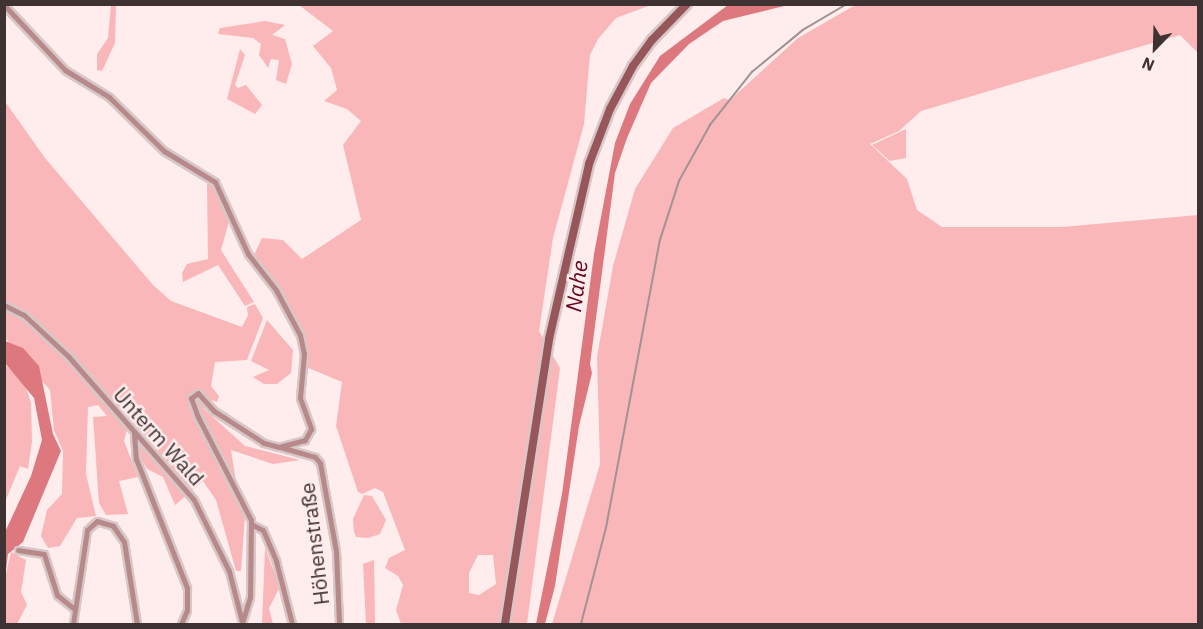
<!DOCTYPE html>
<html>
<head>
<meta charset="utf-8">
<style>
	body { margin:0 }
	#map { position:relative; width:1203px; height:629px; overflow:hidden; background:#ffecec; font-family:"IBM Plex Sans",sans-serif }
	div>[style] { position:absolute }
	.green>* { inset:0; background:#fab7b9 }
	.water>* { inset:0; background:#dd787f }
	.roads { filter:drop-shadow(2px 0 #d8c7c7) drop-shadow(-2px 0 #d8c7c7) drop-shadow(0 2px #d8c7c7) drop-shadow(0 -2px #d8c7c7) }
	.minor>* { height:5px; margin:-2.5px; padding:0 2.5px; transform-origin:2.5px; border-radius:2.5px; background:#b7898a }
	.secondary>* { height:8px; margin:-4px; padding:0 4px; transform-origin:4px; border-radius:4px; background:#96565a }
	.rail>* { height:1.5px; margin:-0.75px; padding:0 0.75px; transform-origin:0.75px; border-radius:0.75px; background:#a29292 }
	span { translate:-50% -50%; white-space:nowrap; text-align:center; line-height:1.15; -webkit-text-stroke:5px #ffecec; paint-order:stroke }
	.street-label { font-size:21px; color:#3e3232 }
	.water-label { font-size:22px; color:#65051c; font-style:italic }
	.frame { position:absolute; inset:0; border:6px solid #3e3232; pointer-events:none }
	.north { position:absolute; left:1125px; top:18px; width:60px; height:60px; -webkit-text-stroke:4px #ffecec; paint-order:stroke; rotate:203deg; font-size:16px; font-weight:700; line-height:24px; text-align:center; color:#3e3232 }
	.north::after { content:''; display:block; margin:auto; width:21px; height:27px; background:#3e3232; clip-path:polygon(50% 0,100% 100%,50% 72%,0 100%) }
</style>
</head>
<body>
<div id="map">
	<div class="green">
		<i style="clip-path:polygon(857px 4px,1198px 5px,1198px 53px,1180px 35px,921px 111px,899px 131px,870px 144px,907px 179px,917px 210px,942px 227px,1062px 227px,1198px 215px,1198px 624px,552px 624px,600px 464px,597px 357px,613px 266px,635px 189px,673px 128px,724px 98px,730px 100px,798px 38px)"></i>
		<i style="clip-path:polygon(111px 5px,116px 5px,115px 43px,102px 71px,97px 70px,97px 54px,108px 38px)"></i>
		<i style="clip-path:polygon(evenodd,299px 5px,651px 5px,616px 18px,598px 39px,590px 55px,584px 124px,553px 238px,539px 331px,560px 368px,527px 624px,401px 624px,396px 610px,403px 585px,398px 576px,385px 568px,389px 558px,405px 550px,383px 492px,375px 488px,362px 494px,358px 492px,336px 426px,342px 382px,306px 367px,303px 335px,277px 287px,253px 257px,262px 238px,283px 240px,302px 259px,361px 220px,343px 145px,361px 121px,347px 109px,324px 101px,337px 90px,331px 68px,313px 46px,333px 31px,299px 5px,478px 555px,493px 555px,496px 584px,479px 595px,469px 593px,469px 573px,478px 555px)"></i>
		<i style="clip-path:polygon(265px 21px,285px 25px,272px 35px,285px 39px,292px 64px,286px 84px,276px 80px,279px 60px,271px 59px,268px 68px,259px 55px,261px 44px,253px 38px,218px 34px,220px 28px)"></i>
		<i style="clip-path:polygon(240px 49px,245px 55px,235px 85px,238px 88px,246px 85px,262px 105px,255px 114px,227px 99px)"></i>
		<i style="clip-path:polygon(4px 100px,45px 158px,153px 285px,171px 301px,242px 327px,248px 315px,247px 307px,255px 304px,263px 318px,247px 360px,215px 362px,211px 386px,219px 396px,217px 402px,203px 397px,204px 409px,245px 446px,300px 460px,273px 464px,231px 450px,236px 482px,250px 511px,245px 516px,241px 571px,236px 571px,216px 500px,203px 481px,175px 505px,163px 477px,147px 469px,137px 452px,140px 444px,127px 430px,124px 441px,138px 477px,119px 481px,128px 514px,106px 515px,99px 503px,93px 417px,107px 416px,98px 405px,88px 407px,86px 474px,96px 516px,77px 518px,60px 546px,48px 548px,41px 536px,47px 510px,62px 494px,63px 451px,54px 430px,50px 390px,5px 338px)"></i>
		<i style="clip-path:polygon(906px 129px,906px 158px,890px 161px,872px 145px)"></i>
		<i style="clip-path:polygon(211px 180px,230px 218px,221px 250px,254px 302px,245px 306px,218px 265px,183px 282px,182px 273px,187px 264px,208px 259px,207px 184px)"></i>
		<i style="clip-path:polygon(267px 320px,293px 350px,291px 373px,277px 384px,264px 384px,253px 377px,269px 370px,251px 361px)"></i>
		<i style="clip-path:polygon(5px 364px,25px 385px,31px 403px,32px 441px,28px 469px,20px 466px,5px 502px)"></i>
		<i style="clip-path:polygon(364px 495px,372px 496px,386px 520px,380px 534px,368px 538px,356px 537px,354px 532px,353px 519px)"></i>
		<i style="clip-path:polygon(265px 548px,280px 587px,269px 608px,273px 624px,262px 624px)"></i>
		<i style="clip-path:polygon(11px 552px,26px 560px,21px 592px,27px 605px,17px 624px,5px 624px,5px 578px)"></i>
		<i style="clip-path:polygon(374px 560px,375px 624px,366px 624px,363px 564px)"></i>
	</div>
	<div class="water">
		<i style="clip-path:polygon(728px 5px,788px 5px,723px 21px,689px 44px,651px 83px,627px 138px,615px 173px,590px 364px,592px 373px,579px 426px,555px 586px,545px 624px,536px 624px,562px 494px,594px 254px,615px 143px,630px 104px,660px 56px)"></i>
		<i style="clip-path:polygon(5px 341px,23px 348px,39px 366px,53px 434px,61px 451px,23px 542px,8px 554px,5px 578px,5px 532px,31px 476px,42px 440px,34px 398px,5px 363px)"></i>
	</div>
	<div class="roads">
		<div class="minor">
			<i style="left:4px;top:5px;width:89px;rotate:46.8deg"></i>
			<i style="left:65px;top:70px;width:52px;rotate:31.5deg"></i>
			<i style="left:109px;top:97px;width:77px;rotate:44.5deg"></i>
			<i style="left:164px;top:151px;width:60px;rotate:31.3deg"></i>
			<i style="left:215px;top:182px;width:79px;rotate:65.4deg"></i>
			<i style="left:248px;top:254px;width:46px;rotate:52.1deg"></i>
			<i style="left:276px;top:290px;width:51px;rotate:61.9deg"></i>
			<i style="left:300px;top:335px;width:19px;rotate:78deg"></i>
			<i style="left:304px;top:354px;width:44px;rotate:95.2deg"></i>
			<i style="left:300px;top:398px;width:33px;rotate:70deg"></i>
			<i style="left:311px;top:429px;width:13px;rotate:119deg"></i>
			<i style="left:305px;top:440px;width:27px;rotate:165deg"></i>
			<i style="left:279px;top:447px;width:16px;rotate:-165deg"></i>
			<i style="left:264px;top:443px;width:59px;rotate:-147.4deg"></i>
			<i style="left:214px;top:411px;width:24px;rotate:-132deg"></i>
			<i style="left:198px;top:393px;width:9px;rotate:144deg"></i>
			<i style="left:191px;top:398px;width:20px;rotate:70deg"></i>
			<i style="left:198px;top:417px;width:116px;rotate:62.8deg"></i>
			<i style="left:251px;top:520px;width:77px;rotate:90.7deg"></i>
			<i style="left:250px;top:597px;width:28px;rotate:107deg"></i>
			<i style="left:4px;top:305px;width:22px;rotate:27deg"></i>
			<i style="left:24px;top:315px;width:60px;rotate:43deg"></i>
			<i style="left:68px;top:356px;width:191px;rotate:48.8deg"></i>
			<i style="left:194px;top:500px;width:79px;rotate:63.8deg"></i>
			<i style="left:229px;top:571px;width:53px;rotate:75.7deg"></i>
			<i style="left:134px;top:433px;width:26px;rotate:86deg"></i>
			<i style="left:136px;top:459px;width:139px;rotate:68.4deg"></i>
			<i style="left:187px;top:588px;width:22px;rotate:90deg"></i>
			<i style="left:187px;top:610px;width:15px;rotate:113deg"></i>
			<i style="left:280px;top:447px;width:36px;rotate:16deg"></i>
			<i style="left:315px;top:457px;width:8px;rotate:50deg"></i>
			<i style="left:320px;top:463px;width:89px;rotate:79.7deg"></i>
			<i style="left:336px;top:551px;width:73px;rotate:87.6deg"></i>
			<i style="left:251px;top:524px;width:13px;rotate:27deg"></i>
			<i style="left:263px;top:530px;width:34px;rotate:67deg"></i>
			<i style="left:276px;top:561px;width:65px;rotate:75.7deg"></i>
			<i style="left:18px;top:550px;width:26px;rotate:9deg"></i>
			<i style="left:44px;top:554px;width:43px;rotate:72.4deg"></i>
			<i style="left:57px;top:595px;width:22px;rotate:39deg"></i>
			<i style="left:73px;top:624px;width:95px;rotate:-81.5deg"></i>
			<i style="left:87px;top:530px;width:13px;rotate:-42deg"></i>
			<i style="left:97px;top:521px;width:17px;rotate:17deg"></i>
			<i style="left:113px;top:526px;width:19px;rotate:55deg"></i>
			<i style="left:124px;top:542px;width:83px;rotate:81deg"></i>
		</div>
		<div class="secondary">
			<i style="left:505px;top:624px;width:288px;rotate:-81.2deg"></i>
			<i style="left:549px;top:339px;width:180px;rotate:-77.1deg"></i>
			<i style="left:589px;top:164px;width:59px;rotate:-69.1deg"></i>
			<i style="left:610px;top:109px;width:49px;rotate:-61.9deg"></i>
			<i style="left:633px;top:66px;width:32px;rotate:-54deg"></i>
			<i style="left:652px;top:40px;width:50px;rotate:-45.8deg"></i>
		</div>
	</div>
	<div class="rail">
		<i style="left:581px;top:624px;width:99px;rotate:-75.4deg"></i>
		<i style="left:606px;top:528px;width:293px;rotate:-79.4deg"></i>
		<i style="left:660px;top:240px;width:62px;rotate:-72.1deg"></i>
		<i style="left:679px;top:181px;width:64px;rotate:-61deg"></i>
		<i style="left:710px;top:125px;width:68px;rotate:-51.6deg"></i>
		<i style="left:752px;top:72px;width:66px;rotate:-39.5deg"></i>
		<i style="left:803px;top:30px;width:51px;rotate:-30.6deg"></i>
	</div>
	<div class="street-label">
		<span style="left:159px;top:436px;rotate:48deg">Unterm Wald</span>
		<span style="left:314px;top:544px;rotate:-97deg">Höhenstraße</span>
	</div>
	<div class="water-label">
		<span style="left:576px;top:286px;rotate:-82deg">Nahe</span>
	</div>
	<div class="frame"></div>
	<div class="north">N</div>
</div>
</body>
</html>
